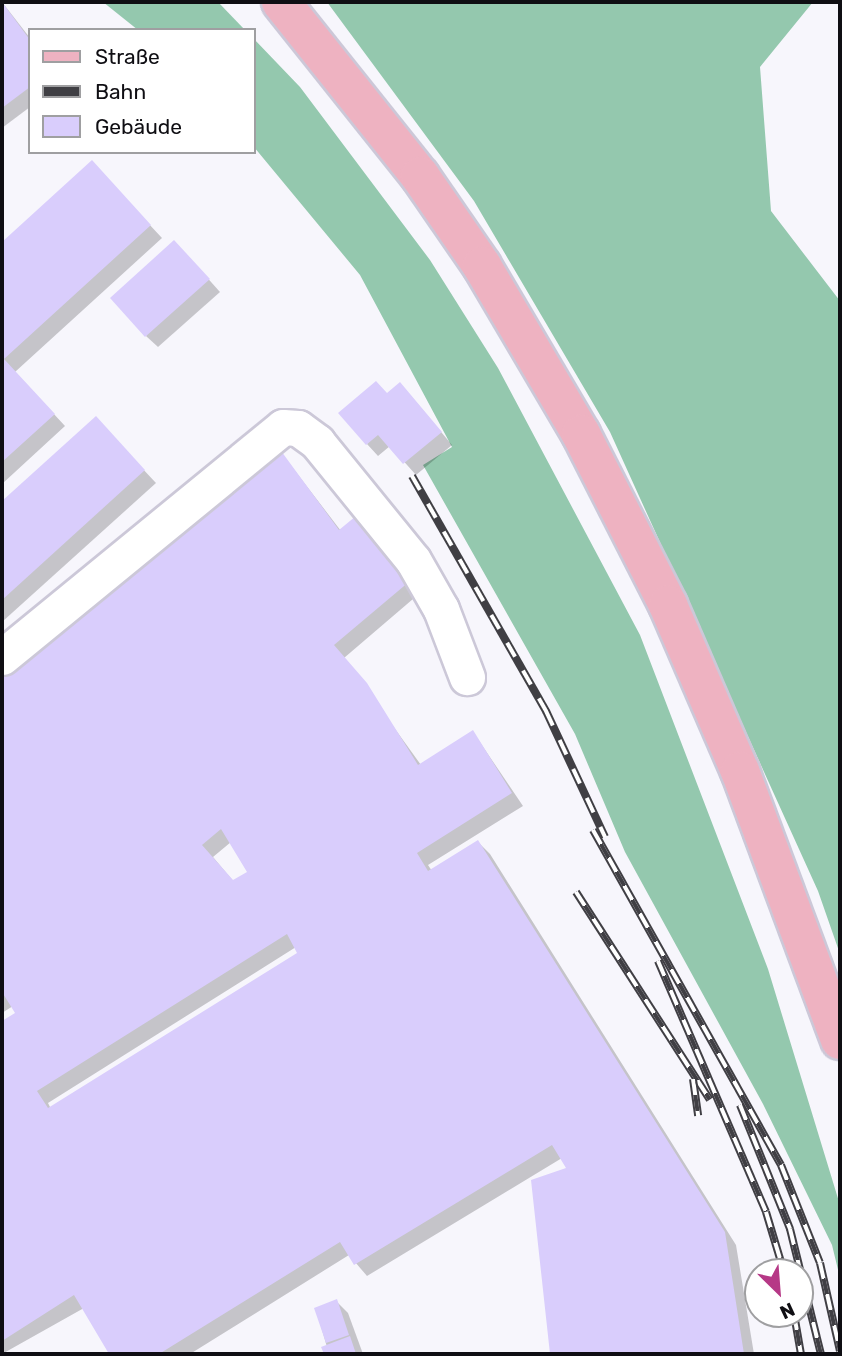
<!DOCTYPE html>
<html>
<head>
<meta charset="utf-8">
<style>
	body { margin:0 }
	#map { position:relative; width:842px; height:1356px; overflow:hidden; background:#f7f6fc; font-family:Rubik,sans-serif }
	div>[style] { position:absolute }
	.forest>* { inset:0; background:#94c8ae }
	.shadow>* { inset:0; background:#0003 }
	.building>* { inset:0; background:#d9cdfc }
	.roads { filter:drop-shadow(2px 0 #ccc8d8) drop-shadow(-2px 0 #ccc8d8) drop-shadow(0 2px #ccc8d8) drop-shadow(0 -2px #ccc8d8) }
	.minor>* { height:35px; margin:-17.5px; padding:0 17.5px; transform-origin:17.5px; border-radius:17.5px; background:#fff }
	.major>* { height:38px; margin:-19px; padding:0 19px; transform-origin:19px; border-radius:19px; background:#eeb2c1 }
	.rail>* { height:8px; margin-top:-4px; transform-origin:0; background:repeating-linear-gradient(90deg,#fff 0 16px,#403f44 0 32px); box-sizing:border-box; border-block:2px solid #403f44 }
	span { translate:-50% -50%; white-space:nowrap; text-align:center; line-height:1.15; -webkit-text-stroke:7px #fff; paint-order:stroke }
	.frame { position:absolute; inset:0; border:4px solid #0f0e13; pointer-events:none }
	.legend { position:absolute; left:28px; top:28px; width:228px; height:126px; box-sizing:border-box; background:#fff; border:2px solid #9f9fa1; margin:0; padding:9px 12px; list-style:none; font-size:21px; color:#0f0e13 }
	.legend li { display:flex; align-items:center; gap:14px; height:35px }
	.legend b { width:35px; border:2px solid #9f9fa1 }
	.north { position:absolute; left:744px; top:1258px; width:70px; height:70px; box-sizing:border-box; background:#fff; border:2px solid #9f9fa1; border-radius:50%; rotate:155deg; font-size:19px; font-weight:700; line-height:28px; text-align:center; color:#0f0e13 }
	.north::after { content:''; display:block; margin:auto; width:24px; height:32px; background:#b63886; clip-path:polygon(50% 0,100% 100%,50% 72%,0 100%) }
</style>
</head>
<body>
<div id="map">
	<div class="forest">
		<i style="clip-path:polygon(103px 2px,218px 2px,245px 30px,138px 30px)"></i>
		<i style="clip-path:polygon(327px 2px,813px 2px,760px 67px,771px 211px,840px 301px,840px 954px,818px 891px,610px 432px,474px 201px)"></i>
		<i style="clip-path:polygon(254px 39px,300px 87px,430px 260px,498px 368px,640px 635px,768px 969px,840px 1205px,840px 1278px,832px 1245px,763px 1104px,625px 852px,575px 734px,423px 465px,452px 447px,360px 275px,254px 147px)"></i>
	</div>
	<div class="shadow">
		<i style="clip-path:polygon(2px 2px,30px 38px,30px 107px,2px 128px)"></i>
		<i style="clip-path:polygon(92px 163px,162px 238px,15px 372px,65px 426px,2px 484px,2px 243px)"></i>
		<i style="clip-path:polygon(186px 254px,220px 292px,158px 347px,146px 336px)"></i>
		<i style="clip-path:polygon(388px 395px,411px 396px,452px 445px,416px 475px,390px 446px,378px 456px,367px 444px)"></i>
		<i style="clip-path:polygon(95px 418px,156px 483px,2px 622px,2px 503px)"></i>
		<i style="clip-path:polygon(evenodd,276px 446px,341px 531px,420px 593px,344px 658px,421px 765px,473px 732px,523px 806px,428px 865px,432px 871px,478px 842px,490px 854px,736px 1245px,754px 1354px,552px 1354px,533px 1182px,569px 1169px,562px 1158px,367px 1276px,349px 1255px,190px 1354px,111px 1354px,84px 1308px,2px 1354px,2px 1023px,18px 1013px,13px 1006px,2px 1013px,2px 677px,276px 446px,231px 842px,250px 872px,234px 882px,213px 857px,231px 842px,276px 446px,296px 947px,300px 953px,51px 1109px,48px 1103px,296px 947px)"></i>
		<i style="clip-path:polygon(336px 1301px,348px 1313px,363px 1354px,329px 1354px,316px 1309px)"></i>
	</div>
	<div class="building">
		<i style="clip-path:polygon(2px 2px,30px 40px,30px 87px,2px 108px)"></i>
		<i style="clip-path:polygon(92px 160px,151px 225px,4px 359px,55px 414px,2px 462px,2px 242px)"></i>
		<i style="clip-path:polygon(174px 240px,210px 279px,145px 337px,110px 298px)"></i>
		<i style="clip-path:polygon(376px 381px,387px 393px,400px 382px,442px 432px,403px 464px,378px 435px,366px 445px,338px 413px)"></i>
		<i style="clip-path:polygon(96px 416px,145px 470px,2px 600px,2px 501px)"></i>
		<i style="clip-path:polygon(evenodd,276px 444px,339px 530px,356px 516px,410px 581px,334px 645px,367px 683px,418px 765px,473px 730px,512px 793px,417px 853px,428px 871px,478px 840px,725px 1232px,744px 1354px,550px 1354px,531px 1180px,566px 1168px,552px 1145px,354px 1265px,340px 1242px,159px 1354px,109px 1354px,74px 1295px,2px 1341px,2px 1021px,15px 1013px,2px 992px,2px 674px,276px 444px,221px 829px,247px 872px,233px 880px,202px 845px,221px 829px,276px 444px,287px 934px,297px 953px,48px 1108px,37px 1091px,287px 934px)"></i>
		<i style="clip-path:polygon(337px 1299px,349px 1335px,326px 1343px,314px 1308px)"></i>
		<i style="clip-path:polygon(350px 1336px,356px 1354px,324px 1354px,321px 1347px)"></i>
	</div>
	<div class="roads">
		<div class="minor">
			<i style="left:2px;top:657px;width:363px;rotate:-39.3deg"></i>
			<i style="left:283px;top:427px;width:15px;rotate:4deg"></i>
			<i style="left:298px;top:428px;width:24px;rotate:36deg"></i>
			<i style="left:317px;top:442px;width:152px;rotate:50.9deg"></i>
			<i style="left:413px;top:560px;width:56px;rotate:60.3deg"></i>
			<i style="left:441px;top:609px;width:73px;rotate:69.1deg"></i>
		</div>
		<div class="major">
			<i style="left:281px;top:2px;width:223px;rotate:51.4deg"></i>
			<i style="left:420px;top:176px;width:109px;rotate:55.4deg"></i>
			<i style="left:482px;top:266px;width:195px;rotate:59.5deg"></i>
			<i style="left:581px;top:434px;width:192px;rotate:63deg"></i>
			<i style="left:668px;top:605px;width:181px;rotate:66.6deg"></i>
			<i style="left:740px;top:771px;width:287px;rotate:69.6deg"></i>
		</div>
	</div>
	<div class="rail">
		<i style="left:412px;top:476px;width:271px;rotate:60.3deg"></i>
		<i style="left:546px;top:711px;width:139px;rotate:64.9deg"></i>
		<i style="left:593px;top:830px;width:384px;rotate:60.7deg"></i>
		<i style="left:781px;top:1165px;width:105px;rotate:68.3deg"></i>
		<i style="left:820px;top:1263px;width:90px;rotate:77.2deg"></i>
		<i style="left:576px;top:892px;width:247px;rotate:57.2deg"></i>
		<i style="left:658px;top:961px;width:273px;rotate:66.7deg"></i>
		<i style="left:766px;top:1212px;width:63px;rotate:73.3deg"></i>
		<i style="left:693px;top:1079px;width:37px;rotate:82deg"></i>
		<i style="left:740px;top:1105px;width:134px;rotate:68deg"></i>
		<i style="left:790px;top:1229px;width:129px;rotate:76.1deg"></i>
		<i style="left:794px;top:1314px;width:41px;rotate:80.1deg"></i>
	</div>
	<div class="frame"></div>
	<ul class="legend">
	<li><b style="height:9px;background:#eeb2c1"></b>Straße</li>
	<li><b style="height:9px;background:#403f44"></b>Bahn</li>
	<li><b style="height:19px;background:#d9cdfc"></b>Gebäude</li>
	</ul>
	<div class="north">N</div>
</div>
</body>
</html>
